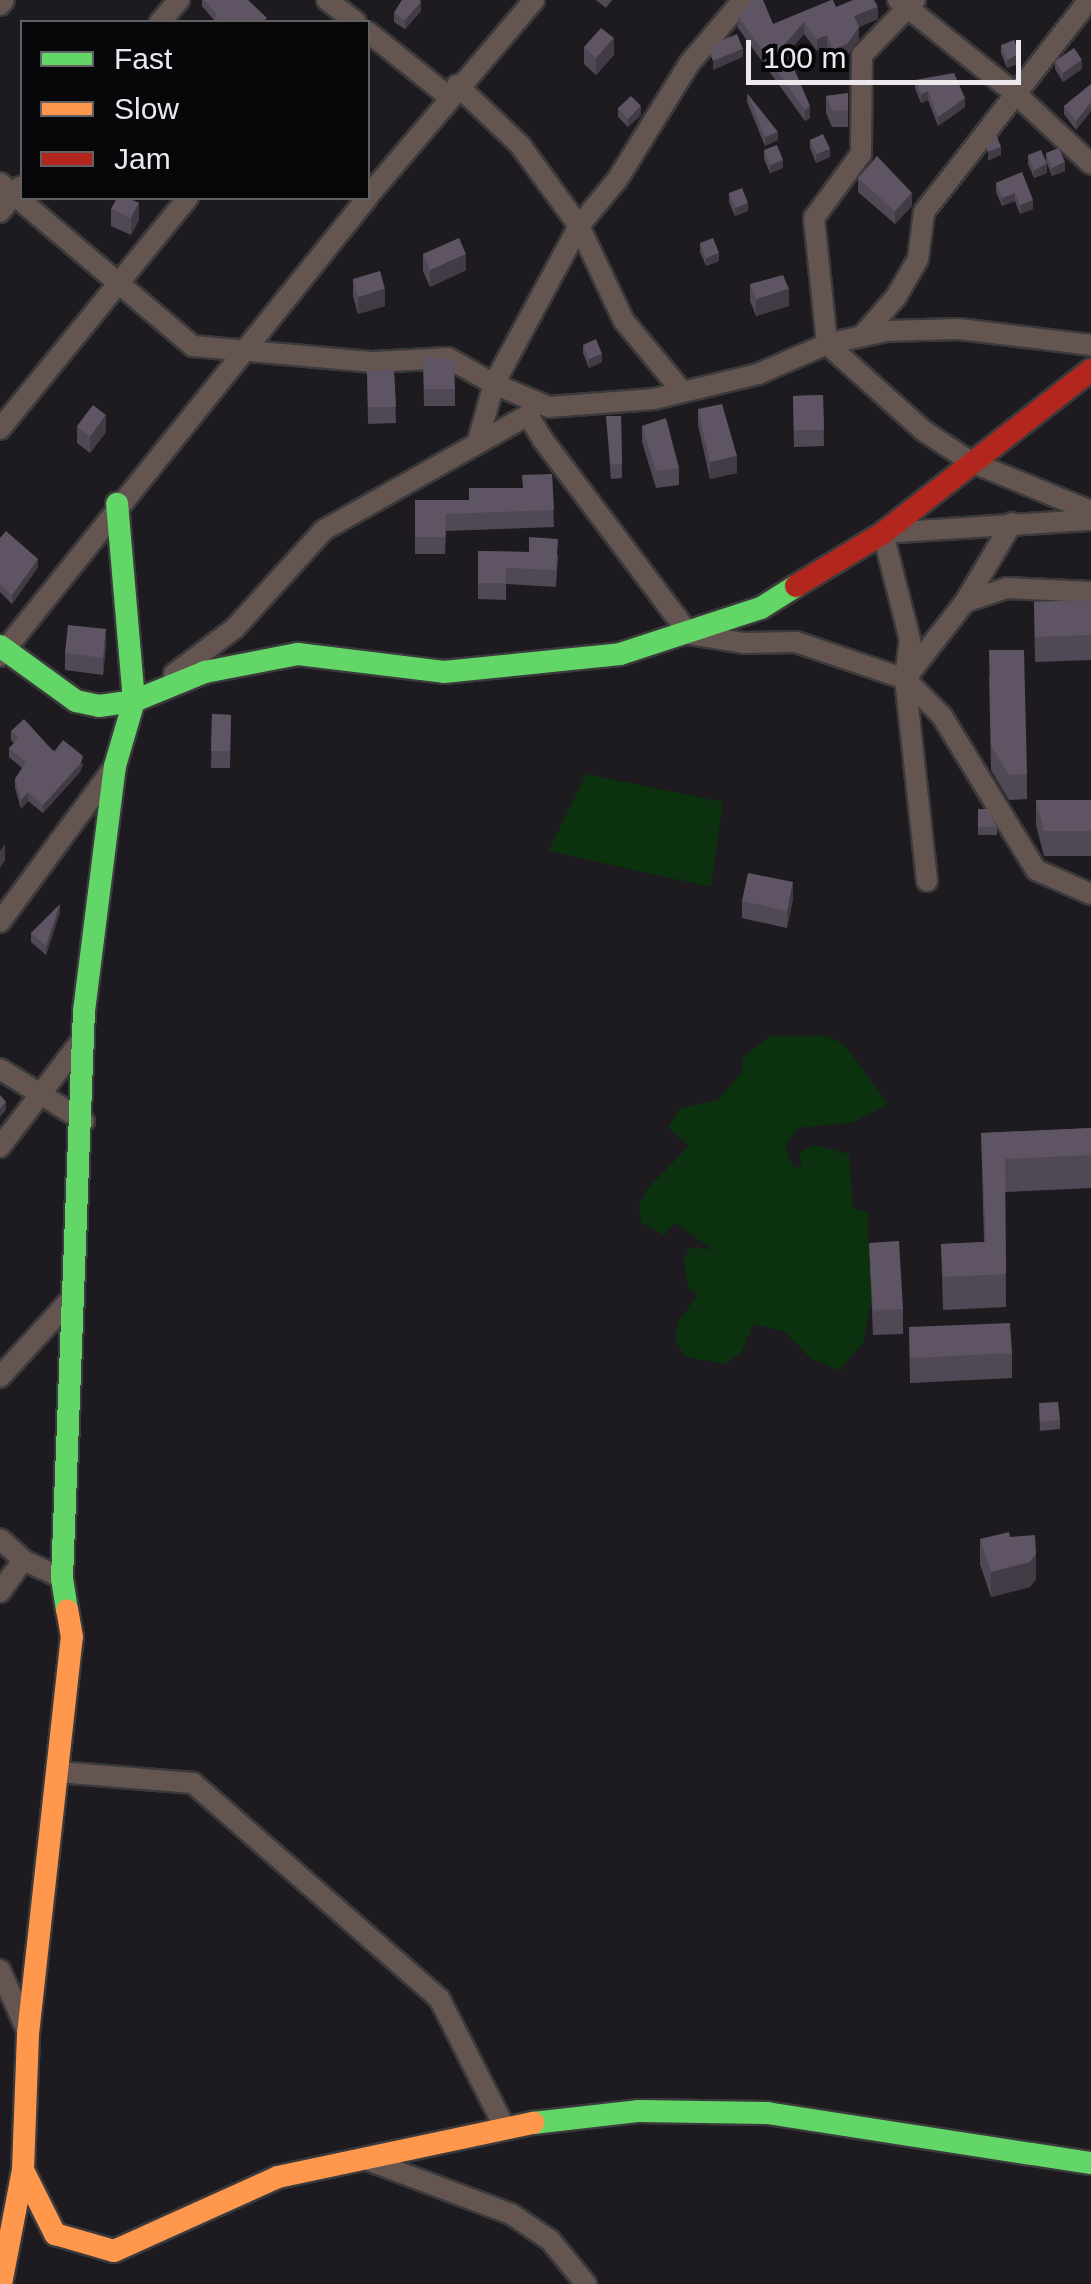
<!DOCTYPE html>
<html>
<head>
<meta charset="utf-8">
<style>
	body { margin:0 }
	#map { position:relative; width:1091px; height:2284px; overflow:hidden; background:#1d1b1f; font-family:Helvetica,sans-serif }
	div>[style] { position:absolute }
	.green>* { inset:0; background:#0b310e }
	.roads { filter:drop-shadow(2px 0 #3a393b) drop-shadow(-2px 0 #3a393b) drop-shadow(0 2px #3a393b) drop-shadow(0 -2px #3a393b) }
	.street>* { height:20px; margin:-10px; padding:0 10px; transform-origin:10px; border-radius:10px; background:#655550 }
	.fast>* { height:22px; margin:-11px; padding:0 11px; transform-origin:11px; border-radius:11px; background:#63d668 }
	.slow>* { height:22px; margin:-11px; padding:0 11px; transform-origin:11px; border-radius:11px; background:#ff974d }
	.jam>* { height:22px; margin:-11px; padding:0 11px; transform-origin:11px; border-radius:11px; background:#b3261e }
	.wall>* { inset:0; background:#514855 }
	.shaded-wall>* { inset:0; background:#423b45 }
	.building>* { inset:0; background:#5e5463 }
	span { translate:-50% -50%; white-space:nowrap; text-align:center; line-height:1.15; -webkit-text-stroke:10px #070608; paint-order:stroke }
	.legend { position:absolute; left:20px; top:20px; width:350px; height:180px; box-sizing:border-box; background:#070608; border:2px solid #636064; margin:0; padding:12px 18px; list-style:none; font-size:30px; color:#ece8ee }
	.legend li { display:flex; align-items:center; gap:20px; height:50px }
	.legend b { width:50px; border:2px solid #636064 }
	.scale { position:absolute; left:746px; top:40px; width:275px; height:45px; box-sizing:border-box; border:5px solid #ece8ee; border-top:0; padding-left:12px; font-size:30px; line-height:35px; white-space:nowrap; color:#ece8ee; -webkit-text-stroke:8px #070608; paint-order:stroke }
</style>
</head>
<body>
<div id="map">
	<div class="green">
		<i style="clip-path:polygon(586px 774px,723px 802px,711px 887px,548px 851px)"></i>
		<i style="clip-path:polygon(770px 1036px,826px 1036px,844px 1044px,888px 1104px,854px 1122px,798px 1128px,785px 1146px,793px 1166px,801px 1168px,800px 1152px,814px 1145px,849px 1154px,853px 1208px,868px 1212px,868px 1243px,880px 1257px,863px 1343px,839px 1371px,810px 1358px,785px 1332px,754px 1324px,742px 1351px,726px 1364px,686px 1357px,675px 1341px,678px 1321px,698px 1295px,688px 1288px,684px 1259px,689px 1248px,712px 1249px,675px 1223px,664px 1235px,641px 1223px,639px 1205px,648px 1188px,689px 1146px,668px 1128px,680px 1108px,718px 1100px,742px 1072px,743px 1057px)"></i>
	</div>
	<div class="roads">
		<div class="street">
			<i style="left:327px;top:0;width:36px;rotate:37deg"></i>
			<i style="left:743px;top:0;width:84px;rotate:130.2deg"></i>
			<i style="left:689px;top:64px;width:137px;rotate:121.8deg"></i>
			<i style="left:617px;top:180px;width:60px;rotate:129.6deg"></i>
			<i style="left:579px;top:226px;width:179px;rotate:118.3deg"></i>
			<i style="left:494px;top:384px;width:60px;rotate:22.7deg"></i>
			<i style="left:549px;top:407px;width:105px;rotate:-4.4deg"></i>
			<i style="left:654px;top:399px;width:107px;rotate:-13.5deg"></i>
			<i style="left:758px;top:374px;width:75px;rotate:-23.5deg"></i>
			<i style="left:827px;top:344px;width:60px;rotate:-12.4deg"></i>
			<i style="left:886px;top:331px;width:73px;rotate:-1.6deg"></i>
			<i style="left:959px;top:329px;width:133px;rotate:6.9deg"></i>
			<i style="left:898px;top:0;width:152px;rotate:38.6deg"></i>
			<i style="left:1017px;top:95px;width:101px;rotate:43deg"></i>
			<i style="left:915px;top:0;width:76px;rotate:133.9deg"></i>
			<i style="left:862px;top:55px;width:99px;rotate:90.6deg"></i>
			<i style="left:861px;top:154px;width:79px;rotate:126.3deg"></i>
			<i style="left:814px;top:218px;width:127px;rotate:84.1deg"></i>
			<i style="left:827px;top:344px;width:130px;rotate:41.9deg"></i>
			<i style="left:924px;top:431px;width:56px;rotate:33.4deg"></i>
			<i style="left:971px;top:462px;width:130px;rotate:22.2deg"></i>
			<i style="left:0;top:5px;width:6px;rotate:-51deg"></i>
			<i style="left:160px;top:22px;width:29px;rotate:-49deg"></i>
			<i style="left:368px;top:32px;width:102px;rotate:38.7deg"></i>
			<i style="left:457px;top:85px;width:87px;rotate:43.6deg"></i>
			<i style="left:520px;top:145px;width:100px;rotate:53.9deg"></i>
			<i style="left:579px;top:226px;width:105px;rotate:64.7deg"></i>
			<i style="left:624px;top:321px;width:88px;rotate:50.5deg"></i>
			<i style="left:0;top:183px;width:253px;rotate:40.2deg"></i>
			<i style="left:193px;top:346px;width:181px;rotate:5.1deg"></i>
			<i style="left:373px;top:362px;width:75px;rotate:-3.1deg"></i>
			<i style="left:448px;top:358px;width:53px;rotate:29.5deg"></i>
			<i style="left:494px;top:384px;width:62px;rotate:105.8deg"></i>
			<i style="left:368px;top:196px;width:257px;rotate:-49.7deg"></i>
			<i style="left:0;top:212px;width:33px;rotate:-51deg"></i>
			<i style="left:862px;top:336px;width:52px;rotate:-48.9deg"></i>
			<i style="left:896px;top:297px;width:44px;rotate:-59.9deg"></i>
			<i style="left:918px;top:259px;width:47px;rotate:-82.7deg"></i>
			<i style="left:924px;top:212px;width:269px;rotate:-52.1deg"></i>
			<i style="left:535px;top:405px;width:12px;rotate:125deg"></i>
			<i style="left:528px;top:415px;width:29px;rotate:59deg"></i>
			<i style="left:543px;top:440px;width:243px;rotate:53deg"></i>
			<i style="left:689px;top:634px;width:56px;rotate:9.3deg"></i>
			<i style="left:744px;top:643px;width:52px;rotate:-1.1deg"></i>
			<i style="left:796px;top:642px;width:115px;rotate:18.7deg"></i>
			<i style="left:905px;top:679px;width:98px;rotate:-52.1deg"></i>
			<i style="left:965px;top:602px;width:44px;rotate:-18.4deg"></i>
			<i style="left:1007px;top:588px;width:84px;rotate:2.7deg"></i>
			<i style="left:0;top:429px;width:298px;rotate:-50.9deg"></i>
			<i style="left:965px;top:602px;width:92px;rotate:-59.3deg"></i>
			<i style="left:0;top:656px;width:587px;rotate:-51.29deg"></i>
			<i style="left:174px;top:674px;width:76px;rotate:-37deg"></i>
			<i style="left:235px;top:628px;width:132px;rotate:-47.8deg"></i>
			<i style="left:324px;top:530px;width:234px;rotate:-29.4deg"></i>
			<i style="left:905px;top:679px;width:52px;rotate:45deg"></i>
			<i style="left:942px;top:716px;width:180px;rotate:58.6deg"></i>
			<i style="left:1036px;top:870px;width:60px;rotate:23.6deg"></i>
			<i style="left:927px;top:881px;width:203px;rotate:-96.2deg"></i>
			<i style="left:905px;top:679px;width:39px;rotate:-83deg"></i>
			<i style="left:910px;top:640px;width:110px;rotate:-104.2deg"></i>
			<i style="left:883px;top:533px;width:208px;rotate:-3.6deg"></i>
			<i style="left:0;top:922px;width:189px;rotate:-53.6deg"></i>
			<i style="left:0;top:1069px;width:99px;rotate:31.8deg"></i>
			<i style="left:0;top:1147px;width:133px;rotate:-52.6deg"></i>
			<i style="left:0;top:1377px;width:108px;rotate:-47.6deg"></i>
			<i style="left:0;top:1539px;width:31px;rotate:42deg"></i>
			<i style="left:23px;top:1560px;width:43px;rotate:24.8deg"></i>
			<i style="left:0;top:1592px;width:39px;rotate:-54deg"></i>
			<i style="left:59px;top:1772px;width:134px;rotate:4.7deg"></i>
			<i style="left:193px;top:1783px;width:327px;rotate:41.2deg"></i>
			<i style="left:439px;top:1998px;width:144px;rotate:63.1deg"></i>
			<i style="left:0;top:1970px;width:64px;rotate:65.9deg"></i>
			<i style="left:367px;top:2160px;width:154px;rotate:20.6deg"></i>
			<i style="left:511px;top:2214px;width:47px;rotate:33.7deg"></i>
			<i style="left:550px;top:2240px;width:57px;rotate:50.7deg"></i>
		</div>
		<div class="fast">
			<i style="left:0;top:646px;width:94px;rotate:35.9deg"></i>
			<i style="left:76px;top:701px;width:24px;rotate:12deg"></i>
			<i style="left:99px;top:706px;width:35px;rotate:-8deg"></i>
			<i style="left:134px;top:701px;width:77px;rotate:-22.2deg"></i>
			<i style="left:205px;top:672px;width:95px;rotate:-11deg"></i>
			<i style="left:298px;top:654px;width:147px;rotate:7deg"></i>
			<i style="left:444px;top:672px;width:177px;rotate:-5.8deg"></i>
			<i style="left:620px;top:654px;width:148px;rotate:-18.1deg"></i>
			<i style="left:761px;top:608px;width:41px;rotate:-32.2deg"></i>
			<i style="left:67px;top:1610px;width:32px;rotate:-99deg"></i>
			<i style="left:62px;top:1578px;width:567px;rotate:-87.78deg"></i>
			<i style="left:84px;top:1011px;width:247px;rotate:-82.8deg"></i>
			<i style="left:115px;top:766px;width:68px;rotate:-73.7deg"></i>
			<i style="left:134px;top:701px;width:198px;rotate:-94.9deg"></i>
			<i style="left:533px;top:2123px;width:107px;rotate:-6.5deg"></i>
			<i style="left:639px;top:2111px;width:128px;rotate:0.9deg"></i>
			<i style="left:767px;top:2113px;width:328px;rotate:8.8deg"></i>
		</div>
		<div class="slow">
			<i style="left:23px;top:2170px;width:72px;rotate:63.4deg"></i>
			<i style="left:55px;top:2234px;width:61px;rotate:16.1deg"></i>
			<i style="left:114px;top:2251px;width:180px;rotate:-24.3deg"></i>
			<i style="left:278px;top:2177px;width:261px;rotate:-12deg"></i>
			<i style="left:1px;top:2284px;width:116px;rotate:-79.1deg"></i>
			<i style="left:23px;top:2170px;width:136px;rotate:-87.9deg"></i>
			<i style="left:28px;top:2034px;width:399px;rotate:-83.7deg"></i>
			<i style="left:72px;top:1637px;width:27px;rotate:-100deg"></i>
		</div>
		<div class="jam">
			<i style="left:796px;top:586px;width:102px;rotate:-31.3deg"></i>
			<i style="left:883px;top:533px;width:264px;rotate:-38.1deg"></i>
		</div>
	</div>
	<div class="wall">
		<i style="clip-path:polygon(202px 0,248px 0,267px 22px,214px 20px,202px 6px)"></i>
		<i style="clip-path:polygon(402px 0,421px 0,420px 1px,421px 11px,405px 29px,394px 22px,394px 13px)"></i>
		<i style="clip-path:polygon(596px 0,612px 0,606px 8px)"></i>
		<i style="clip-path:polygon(836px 7px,878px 19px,859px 27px,859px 39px,847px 56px,833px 61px,827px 47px,817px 51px,804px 34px,787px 53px,810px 118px,805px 121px,738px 28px,738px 16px,773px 24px)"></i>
		<i style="clip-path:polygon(1001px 45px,1020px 63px,1007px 68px,1001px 53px)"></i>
		<i style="clip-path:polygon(584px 47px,614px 55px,596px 75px,584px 64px)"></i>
		<i style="clip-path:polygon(1055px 61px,1082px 69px,1063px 82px,1055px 69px)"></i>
		<i style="clip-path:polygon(915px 80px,965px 107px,938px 126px,928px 100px,921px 103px,915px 88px)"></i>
		<i style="clip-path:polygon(1091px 84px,1091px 111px,1076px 130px,1064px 114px,1064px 106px)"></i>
		<i style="clip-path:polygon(848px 93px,848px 127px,832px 127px,826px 113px,826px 96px)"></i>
		<i style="clip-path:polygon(747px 94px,778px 140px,765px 146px,747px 102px)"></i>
		<i style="clip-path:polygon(618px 108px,641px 115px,628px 127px,618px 117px)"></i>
		<i style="clip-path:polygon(810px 140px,830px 157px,816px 163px,810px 148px)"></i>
		<i style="clip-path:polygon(764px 150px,783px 168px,770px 173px,764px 159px)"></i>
		<i style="clip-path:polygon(1046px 153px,1065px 171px,1052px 176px,1046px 161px)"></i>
		<i style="clip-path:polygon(1028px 155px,1047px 173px,1034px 178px,1028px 164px)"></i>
		<i style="clip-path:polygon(1022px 172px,1033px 209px,1020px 214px,1015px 201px,1002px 206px,996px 192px,996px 183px)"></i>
		<i style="clip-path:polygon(858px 178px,912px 206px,895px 224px,858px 192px)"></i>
		<i style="clip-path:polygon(729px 193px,748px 211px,735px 216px,729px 202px)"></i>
		<i style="clip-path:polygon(111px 209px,139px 220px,131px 235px,111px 226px)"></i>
		<i style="clip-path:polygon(700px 243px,719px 261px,706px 266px,700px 252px)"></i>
		<i style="clip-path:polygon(423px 254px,466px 270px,430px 287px,423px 271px)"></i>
		<i style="clip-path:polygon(353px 279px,385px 306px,358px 314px,353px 296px)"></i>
		<i style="clip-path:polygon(750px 284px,789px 306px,756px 316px,750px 301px)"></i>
		<i style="clip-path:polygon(583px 345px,602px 362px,589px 368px,583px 353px)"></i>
		<i style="clip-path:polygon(423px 356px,455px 389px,455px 406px,424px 406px)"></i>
		<i style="clip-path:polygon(394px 370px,396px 423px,368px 424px,367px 371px)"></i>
		<i style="clip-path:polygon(823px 395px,824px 446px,794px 447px,793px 396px)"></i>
		<i style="clip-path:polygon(698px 409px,737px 473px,710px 479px,698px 425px)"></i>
		<i style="clip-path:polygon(606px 416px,621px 416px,622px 478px,611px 479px)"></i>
		<i style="clip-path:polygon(77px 426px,106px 432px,90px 453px,77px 443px)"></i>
		<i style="clip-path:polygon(642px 426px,679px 468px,679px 485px,656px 488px,642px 442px)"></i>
		<i style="clip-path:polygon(552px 474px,554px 527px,446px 531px,445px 554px,415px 554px,415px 500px,469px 500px,522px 488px)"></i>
		<i style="clip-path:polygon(0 538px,38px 567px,12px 604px,0 592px)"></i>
		<i style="clip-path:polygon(478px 551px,529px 552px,558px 555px,556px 587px,506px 584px,506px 600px,478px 599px)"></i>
		<i style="clip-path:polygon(1091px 600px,1091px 660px,1035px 662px,1034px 602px)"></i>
		<i style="clip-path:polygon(106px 646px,103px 675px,65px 670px,65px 653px)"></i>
		<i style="clip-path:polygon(989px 675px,1027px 774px,1027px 799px,1009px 800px,991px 770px)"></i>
		<i style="clip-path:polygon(212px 714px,231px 715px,230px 768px,211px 768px)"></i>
		<i style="clip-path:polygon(11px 731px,83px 764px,80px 772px,43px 813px,28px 801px,21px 809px,15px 788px,15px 779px,22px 768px,9px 757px,9px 748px,14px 743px,11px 740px)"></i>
		<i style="clip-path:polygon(1036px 800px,1091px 800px,1091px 856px,1044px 856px,1036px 825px)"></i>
		<i style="clip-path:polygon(978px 809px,997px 827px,997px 835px,978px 835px)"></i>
		<i style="clip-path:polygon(793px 899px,787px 928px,742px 918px,742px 901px)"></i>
		<i style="clip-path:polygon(60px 912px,46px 955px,31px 942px,31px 933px)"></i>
		<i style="clip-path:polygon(1091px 1128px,1091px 1188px,1005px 1192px,1006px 1307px,943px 1310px,941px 1244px,984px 1242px,981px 1133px)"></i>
		<i style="clip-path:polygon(869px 1243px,903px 1309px,903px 1334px,873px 1335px)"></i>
		<i style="clip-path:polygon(909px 1327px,1012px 1353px,1012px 1378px,910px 1383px)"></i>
		<i style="clip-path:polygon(1039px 1403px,1060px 1420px,1060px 1429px,1040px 1431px)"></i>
		<i style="clip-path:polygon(1010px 1537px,1036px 1579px,1030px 1587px,991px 1597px,980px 1564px,980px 1539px)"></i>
	</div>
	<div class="shaded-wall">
		<i style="clip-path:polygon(421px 2px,421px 11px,405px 29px,405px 20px)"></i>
		<i style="clip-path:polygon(878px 7px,878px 19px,854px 28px,854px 16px)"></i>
		<i style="clip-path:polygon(804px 22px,804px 34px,784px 57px,784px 45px)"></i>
		<i style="clip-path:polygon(859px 27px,859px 39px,847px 56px,833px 61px,833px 49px)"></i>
		<i style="clip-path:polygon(827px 35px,827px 47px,817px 51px,817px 39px)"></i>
		<i style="clip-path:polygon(614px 38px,614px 55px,596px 75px,596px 58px)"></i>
		<i style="clip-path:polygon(743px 49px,743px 57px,713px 70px,713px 61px)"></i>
		<i style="clip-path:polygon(1020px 54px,1020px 63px,1007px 68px,1007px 60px)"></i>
		<i style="clip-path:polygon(1082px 60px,1082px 69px,1063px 82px,1063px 73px)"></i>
		<i style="clip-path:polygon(928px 91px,928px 100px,921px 103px,921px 94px)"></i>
		<i style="clip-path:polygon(965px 98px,965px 107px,938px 126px,938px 117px)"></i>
		<i style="clip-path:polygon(1091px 102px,1091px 111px,1076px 130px,1076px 121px)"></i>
		<i style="clip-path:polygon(641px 106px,641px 115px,628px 127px,628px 119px)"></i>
		<i style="clip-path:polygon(810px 106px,810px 118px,805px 121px,805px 110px)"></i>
		<i style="clip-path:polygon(778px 132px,778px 140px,765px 146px,765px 137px)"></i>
		<i style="clip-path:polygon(1001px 147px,1001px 155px,988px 161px,988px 152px)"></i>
		<i style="clip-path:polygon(830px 149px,830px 157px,816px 163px,816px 154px)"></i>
		<i style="clip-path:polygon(783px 160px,783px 168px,770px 173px,770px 165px)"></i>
		<i style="clip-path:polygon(1065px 162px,1065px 171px,1052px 176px,1052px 168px)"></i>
		<i style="clip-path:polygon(1047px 164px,1047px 173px,1034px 178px,1034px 170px)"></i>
		<i style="clip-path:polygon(912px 193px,912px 206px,895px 224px,895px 211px)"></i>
		<i style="clip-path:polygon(1015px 193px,1015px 201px,1002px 206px,1002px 198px)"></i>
		<i style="clip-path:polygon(1033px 200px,1033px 209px,1020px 214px,1020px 205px)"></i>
		<i style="clip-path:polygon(139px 203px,139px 220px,131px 235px,131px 218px)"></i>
		<i style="clip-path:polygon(748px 203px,748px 211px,735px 216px,735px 208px)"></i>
		<i style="clip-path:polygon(719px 253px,719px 261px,706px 266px,706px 258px)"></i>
		<i style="clip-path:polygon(466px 254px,466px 270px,430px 287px,430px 270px)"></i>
		<i style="clip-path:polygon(385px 289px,385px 306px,358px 314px,358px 297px)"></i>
		<i style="clip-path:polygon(789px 289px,789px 306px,756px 316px,756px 299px)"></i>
		<i style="clip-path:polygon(602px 354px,602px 362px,589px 368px,589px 359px)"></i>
		<i style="clip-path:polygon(106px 415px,106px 432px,90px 453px,90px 437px)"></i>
		<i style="clip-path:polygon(737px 456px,737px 473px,710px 479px,710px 462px)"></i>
		<i style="clip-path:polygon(38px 559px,38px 567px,12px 604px,12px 595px)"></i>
		<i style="clip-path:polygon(106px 629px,106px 646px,103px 675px,103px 658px)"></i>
		<i style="clip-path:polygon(83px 756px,80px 772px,43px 813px,43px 805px)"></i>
		<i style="clip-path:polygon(28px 792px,28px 801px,21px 809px,21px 800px)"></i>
		<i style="clip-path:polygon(5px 844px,5px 860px,0 868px,0 851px)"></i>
		<i style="clip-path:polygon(793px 882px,793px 899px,787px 928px,787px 911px)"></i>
		<i style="clip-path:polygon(60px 904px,60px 912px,46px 955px,46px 946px)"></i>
		<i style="clip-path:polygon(6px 1102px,6px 1110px,0 1117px,0 1109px)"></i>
		<i style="clip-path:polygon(1036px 1554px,1036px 1579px,1030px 1587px,991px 1597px,991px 1572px)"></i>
	</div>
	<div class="building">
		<i style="clip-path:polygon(204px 0,248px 0,267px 18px,263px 22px,212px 22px,217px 15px)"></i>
		<i style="clip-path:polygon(402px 0,419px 0,421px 2px,405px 20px,394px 13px)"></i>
		<i style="clip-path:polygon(751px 0,763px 0,773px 24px,831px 0,833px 0,836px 7px,853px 0,874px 0,878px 7px,854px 16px,859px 27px,847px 44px,833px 49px,827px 35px,817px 39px,804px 22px,784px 45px,810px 106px,805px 110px,738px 16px)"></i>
		<i style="clip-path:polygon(601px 28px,614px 38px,596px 58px,584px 47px)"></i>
		<i style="clip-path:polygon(737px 34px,743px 49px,713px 61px,710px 53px,718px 42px)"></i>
		<i style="clip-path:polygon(1014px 40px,1020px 54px,1007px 60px,1001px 45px)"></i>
		<i style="clip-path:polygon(1074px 48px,1082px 60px,1063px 73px,1055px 61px)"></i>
		<i style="clip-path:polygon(954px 73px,965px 98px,938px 117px,928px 91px,921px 94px,915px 80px)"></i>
		<i style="clip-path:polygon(1091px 84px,1091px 102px,1076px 121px,1064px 106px)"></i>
		<i style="clip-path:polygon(747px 93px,778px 132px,765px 137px)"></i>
		<i style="clip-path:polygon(848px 93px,848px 110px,832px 111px,826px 96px)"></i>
		<i style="clip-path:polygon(631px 96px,641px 106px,628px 119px,618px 108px)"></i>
		<i style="clip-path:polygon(823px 134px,830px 149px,816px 154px,810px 140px)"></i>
		<i style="clip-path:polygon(996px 134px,1001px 147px,988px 152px,986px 147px)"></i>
		<i style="clip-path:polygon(777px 145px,783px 160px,770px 165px,764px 150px)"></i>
		<i style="clip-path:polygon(1059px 148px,1065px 162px,1052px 168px,1046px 153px)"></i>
		<i style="clip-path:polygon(1041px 150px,1047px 164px,1034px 170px,1028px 155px)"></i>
		<i style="clip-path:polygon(877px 156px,912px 193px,895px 211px,858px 178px)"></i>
		<i style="clip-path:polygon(1022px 172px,1033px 200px,1020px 205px,1015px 193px,1002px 198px,996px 183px)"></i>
		<i style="clip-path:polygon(742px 188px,748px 203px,735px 208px,729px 193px)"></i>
		<i style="clip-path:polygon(117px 198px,128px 198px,139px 203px,131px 218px,111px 209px)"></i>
		<i style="clip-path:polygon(459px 238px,466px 254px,430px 270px,423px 254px)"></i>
		<i style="clip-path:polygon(713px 238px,719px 253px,706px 258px,700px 243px)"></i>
		<i style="clip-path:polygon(380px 271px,385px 289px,358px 297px,353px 279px)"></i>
		<i style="clip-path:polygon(783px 275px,789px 289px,756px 299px,750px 284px)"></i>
		<i style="clip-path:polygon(596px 339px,602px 354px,589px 359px,583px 345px)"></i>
		<i style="clip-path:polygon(423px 356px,454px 360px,455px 389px,424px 389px)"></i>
		<i style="clip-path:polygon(394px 370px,396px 407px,368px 407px,367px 371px)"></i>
		<i style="clip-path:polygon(823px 395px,824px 430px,794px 430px,793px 396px)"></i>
		<i style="clip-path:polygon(722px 404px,737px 456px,710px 462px,698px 409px)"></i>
		<i style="clip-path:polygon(93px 405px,106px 415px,90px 437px,77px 426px)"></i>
		<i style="clip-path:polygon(606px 416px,621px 416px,622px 464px,611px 465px)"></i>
		<i style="clip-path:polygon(666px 418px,679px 468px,656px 471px,642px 426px)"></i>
		<i style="clip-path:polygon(552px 474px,554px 510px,446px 514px,445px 537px,415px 537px,415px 500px,469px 500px,469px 488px,523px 488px,522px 475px)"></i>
		<i style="clip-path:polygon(6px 531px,38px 559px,12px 595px,0 584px,0 538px)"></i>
		<i style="clip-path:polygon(529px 537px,558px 539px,556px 570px,506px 568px,506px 583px,478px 583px,478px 551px,529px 552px)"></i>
		<i style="clip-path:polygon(1091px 600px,1091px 635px,1035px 637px,1034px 602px)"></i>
		<i style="clip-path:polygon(68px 625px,106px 629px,103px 658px,65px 653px)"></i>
		<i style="clip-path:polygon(989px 650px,1024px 650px,1027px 774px,1009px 775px,991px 745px)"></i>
		<i style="clip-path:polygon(212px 714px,231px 715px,230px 751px,211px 751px)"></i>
		<i style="clip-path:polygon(24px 719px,54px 752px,63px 740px,83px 756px,80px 764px,43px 805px,28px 792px,21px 800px,15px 779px,26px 762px,9px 748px,19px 738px,11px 731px)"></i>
		<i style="clip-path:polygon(1036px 800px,1091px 800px,1091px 831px,1044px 831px)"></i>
		<i style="clip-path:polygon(978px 809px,988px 809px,997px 827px,978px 827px)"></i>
		<i style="clip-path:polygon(748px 873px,793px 882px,787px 911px,742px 901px)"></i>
		<i style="clip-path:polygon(60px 904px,46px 946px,31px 933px)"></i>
		<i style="clip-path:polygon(0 1095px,6px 1102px,0 1109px)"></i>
		<i style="clip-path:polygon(1091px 1128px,1091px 1155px,1005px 1159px,1006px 1274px,943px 1277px,941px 1244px,986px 1242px,981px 1133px)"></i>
		<i style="clip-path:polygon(899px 1241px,903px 1309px,873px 1310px,869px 1243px)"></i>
		<i style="clip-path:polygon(1010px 1323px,1012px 1353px,910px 1358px,909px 1327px)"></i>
		<i style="clip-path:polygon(1058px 1402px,1060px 1420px,1040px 1422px,1039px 1403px)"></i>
		<i style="clip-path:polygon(1009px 1532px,1010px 1537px,1035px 1535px,1036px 1554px,1030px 1562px,991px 1572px,980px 1539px)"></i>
	</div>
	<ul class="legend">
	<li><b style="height:12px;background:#63d668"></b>Fast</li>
	<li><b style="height:12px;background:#ff974d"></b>Slow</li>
	<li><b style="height:12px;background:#b3261e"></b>Jam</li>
	</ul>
	<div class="scale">100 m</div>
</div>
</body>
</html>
